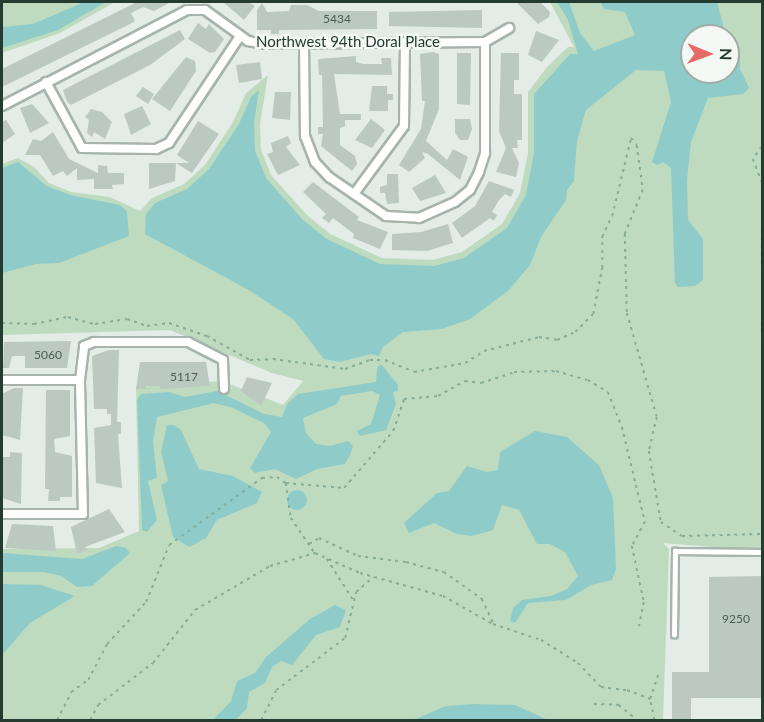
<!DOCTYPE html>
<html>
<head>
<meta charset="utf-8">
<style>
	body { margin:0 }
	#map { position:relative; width:764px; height:722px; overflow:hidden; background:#e3ece6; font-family:Lato,sans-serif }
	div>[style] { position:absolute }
	.green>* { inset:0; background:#bedbbf }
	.water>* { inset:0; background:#8fccc9 }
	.round { border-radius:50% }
	.building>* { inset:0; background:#bbc9c1 }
	.path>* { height:1.5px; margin-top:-0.75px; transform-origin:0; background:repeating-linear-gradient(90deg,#86ad98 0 3px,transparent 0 7.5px) }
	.roads { filter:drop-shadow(2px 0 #a6b4ac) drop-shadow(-2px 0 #a6b4ac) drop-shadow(0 2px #a6b4ac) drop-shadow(0 -2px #a6b4ac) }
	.service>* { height:4.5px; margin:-2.25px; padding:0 2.25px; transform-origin:2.25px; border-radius:2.25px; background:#fff }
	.minor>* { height:8px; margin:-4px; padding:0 4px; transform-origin:4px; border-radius:4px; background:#fff }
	span { translate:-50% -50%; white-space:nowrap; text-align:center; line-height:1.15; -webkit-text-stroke:5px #f3f8f5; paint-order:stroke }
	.number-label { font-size:12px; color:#4a5f54 }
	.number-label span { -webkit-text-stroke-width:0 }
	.street-label { font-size:15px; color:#243c30 }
	.frame { position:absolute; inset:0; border:3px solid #243c30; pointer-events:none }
	.north { position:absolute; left:680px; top:24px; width:60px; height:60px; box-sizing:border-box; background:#f3f8f5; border:2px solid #a0ada6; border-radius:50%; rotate:91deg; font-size:16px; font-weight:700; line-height:24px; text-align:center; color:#243c30 }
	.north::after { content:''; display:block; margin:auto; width:21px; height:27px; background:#e76a66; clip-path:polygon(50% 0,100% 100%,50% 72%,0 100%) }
</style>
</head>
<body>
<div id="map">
	<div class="green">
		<i style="clip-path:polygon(2px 2px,115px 2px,60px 33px,2px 53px)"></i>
		<i style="clip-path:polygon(evenodd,550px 2px,762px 2px,762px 551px,663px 543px,669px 549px,663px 720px,2px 720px,2px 549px,99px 548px,139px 531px,136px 387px,222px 381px,283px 405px,303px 381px,272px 373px,170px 330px,2px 335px,2px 164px,18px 158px,34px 167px,49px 183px,71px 192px,110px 197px,140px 211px,152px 198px,184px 184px,205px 165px,233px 122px,246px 93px,268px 75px,260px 124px,261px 150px,271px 175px,307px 215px,330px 234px,382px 258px,433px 260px,462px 252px,502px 224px,520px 193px,528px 153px,528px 92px,547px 67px,568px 47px,574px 47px,550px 2px,692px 36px,728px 36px,728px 72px,692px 72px,692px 36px)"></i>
	</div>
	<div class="water">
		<i style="clip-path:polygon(84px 2px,106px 2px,58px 30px,2px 48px,2px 27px,33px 24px)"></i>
		<i style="clip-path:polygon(557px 2px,569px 2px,580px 33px,594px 51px,635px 35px,625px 12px,604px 9px,600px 2px,717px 2px,726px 36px,692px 36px,692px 72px,728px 72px,728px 38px,740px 54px,740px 69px,749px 88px,743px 94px,708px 98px,691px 142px,687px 180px,688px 220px,703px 239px,703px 280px,695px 286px,678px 287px,675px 283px,671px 168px,663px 162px,657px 165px,652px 162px,671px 102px,664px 71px,636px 70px,586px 110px,577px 141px,574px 181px,567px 190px,566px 200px,541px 237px,530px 265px,508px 291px,470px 319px,442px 329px,403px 332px,383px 347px,379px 356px,371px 354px,340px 362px,324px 359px,293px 319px,247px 289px,145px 234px,146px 214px,155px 203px,187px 189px,209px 169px,239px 124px,251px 97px,259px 90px,254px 123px,255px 151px,266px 178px,303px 220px,327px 239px,380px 264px,434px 266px,464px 258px,507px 228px,526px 195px,534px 153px,534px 94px,570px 54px,578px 54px,568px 20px)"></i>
		<i style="clip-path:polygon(18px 162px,47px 186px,70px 195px,120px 205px,127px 211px,129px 236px,59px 263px,36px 264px,2px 273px,2px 168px)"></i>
		<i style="clip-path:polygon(381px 364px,398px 385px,398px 391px,393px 392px,396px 404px,386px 430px,360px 436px,357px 431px,371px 424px,380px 395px,372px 391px,341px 396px,337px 404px,303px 418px,306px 433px,316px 444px,330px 446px,348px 441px,353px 446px,350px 455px,345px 464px,317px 469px,296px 479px,275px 469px,255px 473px,250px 468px,271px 432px,264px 423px,233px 408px,214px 403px,157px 417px,153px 442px,157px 478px,148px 481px,157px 520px,147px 532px,142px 530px,137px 400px,141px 394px,169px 392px,185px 397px,217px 391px,264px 414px,282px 417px,287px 404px,298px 394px,376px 382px,377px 368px)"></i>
		<i style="clip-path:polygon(167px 425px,174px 425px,181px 430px,199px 469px,233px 476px,262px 492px,257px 503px,217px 520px,206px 538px,189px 547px,173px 537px,161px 485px,168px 481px,161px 452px)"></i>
		<i style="clip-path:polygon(535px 431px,567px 437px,599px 465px,613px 498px,616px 569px,612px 580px,591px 585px,566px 600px,528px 603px,515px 623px,510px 621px,513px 608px,522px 600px,551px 596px,567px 589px,578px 576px,565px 552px,550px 544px,537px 544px,519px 510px,502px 505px,493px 530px,472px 536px,457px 534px,434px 523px,409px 533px,404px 523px,437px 493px,449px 491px,467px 466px,487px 472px,498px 470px,500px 452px)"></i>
		<i class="round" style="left:287px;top:490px;width:20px;height:20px"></i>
		<i style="clip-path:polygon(116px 546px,126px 548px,130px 553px,92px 586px,77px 587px,61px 576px,44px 572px,2px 572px,2px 553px,82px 559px)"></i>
		<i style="clip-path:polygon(2px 584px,41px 585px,75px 596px,30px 623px,2px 655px)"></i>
		<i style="clip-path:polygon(335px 605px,346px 610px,340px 627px,316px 635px,292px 665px,281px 661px,272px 667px,265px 683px,249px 692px,247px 708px,236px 720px,213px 720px,231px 701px,237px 681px,255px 673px,266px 657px,310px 619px)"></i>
		<i style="clip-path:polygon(474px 704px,515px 705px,548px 720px,413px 720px,446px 706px)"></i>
	</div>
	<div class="building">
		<i style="clip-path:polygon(137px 2px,171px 2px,154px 11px,143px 7px,131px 13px,135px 21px,130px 24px,2px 87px,2px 69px)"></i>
		<i style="clip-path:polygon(223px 2px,248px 2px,255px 6px,244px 20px)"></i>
		<i style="clip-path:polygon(516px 2px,540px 2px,550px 12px,549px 17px,538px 24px)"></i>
		<i style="clip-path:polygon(262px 3px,267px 12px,289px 11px,291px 5px,307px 5px,319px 11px,377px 11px,377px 29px,279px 30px,279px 34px,271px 34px,271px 30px,257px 30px,257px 10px)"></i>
		<i style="clip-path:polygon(482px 10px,482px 28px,389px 26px,389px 12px)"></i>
		<i style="clip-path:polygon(198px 23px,206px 29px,209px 24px,224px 39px,215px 52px,210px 53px,188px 39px)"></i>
		<i style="clip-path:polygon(180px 30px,185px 39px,150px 65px,71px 105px,67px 102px,63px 90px)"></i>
		<i style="clip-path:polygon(536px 31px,559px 40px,542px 62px,528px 55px)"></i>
		<i style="clip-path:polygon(433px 52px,439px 54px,439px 109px,426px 141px,447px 160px,453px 149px,468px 157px,460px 180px,428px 154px,422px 152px,425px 158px,409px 172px,399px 165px,421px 129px,425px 101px,422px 101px,420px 54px)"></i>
		<i style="clip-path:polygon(457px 53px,471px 53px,470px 105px,457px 104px)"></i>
		<i style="clip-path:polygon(501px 53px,519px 53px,519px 80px,514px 80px,514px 94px,522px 94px,522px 140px,517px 140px,518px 148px,512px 148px,519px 163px,516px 177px,496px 172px,506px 148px,499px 131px)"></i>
		<i style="clip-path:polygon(356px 56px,356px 62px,364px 64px,382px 64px,381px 58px,391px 58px,392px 75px,334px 74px,340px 114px,361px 114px,361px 120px,345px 120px,345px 126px,340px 128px,340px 145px,355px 156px,357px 164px,352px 171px,321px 146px,323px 134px,318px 134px,318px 127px,323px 127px,322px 75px,319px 75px,318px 59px)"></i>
		<i style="clip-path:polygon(186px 57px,195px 61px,196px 71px,170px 111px,152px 99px)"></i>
		<i style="clip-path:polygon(260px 62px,262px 79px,239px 83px,236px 65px)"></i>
		<i style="clip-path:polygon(372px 86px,387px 86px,387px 94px,393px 94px,393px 100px,388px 100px,388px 111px,369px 111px)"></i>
		<i style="clip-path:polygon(143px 87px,154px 94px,148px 104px,136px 96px)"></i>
		<i style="clip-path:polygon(275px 92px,291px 92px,290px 120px,272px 118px)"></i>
		<i style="clip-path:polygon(32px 104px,49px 123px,30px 133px,20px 108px)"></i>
		<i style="clip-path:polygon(142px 106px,151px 124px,131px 135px,124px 114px)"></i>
		<i style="clip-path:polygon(91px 109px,102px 112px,112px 122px,105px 139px,94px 132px,92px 137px,87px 133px,89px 120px,85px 117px)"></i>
		<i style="clip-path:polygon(371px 119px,385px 130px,372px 148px,355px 140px)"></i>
		<i style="clip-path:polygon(455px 119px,470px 119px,472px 129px,468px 140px,460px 140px,455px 133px)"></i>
		<i style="clip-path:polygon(6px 120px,15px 134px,2px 143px,2px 122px)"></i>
		<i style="clip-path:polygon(198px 121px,219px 134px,192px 173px,176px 163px,189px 163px,177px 155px)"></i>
		<i style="clip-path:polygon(53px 132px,69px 159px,98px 173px,98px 165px,107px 166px,108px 173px,124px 173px,124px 184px,112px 185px,113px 189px,94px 189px,94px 179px,77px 180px,77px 168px,67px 176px,63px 171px,53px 176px,40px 155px,25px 155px,33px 139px,41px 141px)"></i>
		<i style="clip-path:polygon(288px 136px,291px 143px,286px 147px,300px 165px,278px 175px,267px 154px,273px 152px,271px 143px)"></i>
		<i style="clip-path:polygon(149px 163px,176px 163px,175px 181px,149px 189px)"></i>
		<i style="clip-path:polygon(387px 174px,398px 174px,399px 203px,387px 204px,385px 193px,380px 193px,380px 187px,387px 185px)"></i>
		<i style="clip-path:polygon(435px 175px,446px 193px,420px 201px,412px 188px)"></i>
		<i style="clip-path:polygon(489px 181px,514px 190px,511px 197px,505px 194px,499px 200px,492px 212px,497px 215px,494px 221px,490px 218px,462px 238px,452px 223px,475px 206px)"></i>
		<i style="clip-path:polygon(313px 182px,359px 217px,357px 220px,388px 232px,380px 249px,353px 238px,354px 234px,333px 218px,329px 223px,322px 218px,326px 214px,303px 192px)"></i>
		<i style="clip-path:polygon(448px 224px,453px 243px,427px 251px,392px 250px,392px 234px,421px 232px)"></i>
		<i style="clip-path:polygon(71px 341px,67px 368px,25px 368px,25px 356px,12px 356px,9px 368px,3px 368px,4px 342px)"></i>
		<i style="clip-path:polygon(109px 350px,119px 350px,117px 422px,121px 422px,121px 434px,118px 434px,122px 488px,96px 483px,94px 428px,111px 425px,111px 414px,107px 414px,107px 409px,94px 409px,92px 356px)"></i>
		<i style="clip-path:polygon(140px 362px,206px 362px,210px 386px,160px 389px,160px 386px,146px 386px,146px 389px,136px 389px)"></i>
		<i style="clip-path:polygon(247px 377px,272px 383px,261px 406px,241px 391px)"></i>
		<i style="clip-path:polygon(14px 388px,23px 388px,20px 440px,2px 435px,2px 394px)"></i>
		<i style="clip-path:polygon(46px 390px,70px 390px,70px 436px,54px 439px,55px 452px,72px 456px,72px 497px,60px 497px,60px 501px,48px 501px,49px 489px,45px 489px)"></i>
		<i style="clip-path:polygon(10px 452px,22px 453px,21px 504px,2px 498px,2px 457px,10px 457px)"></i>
		<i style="clip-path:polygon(109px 509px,125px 532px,85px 547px,87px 550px,77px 554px,71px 527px)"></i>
		<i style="clip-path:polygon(12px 524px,53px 526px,56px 551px,5px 548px)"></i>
		<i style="clip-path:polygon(762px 576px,762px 698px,691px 698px,691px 720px,672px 720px,672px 672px,709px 672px,709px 577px)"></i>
	</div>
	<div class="path">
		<i style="left:762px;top:147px;width:15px;rotate:127deg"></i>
		<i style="left:753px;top:159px;width:25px;rotate:69deg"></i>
		<i style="left:762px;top:230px;width:38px;rotate:90deg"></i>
		<i style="left:762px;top:322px;width:16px;rotate:90deg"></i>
		<i style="left:2px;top:323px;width:32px;rotate:2deg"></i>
		<i style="left:34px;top:324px;width:35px;rotate:-12deg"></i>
		<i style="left:68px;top:317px;width:28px;rotate:15deg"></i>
		<i style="left:95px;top:324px;width:32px;rotate:-9deg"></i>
		<i style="left:127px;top:319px;width:21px;rotate:19deg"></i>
		<i style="left:147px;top:326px;width:22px;rotate:-8deg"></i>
		<i style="left:169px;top:323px;width:40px;rotate:18.9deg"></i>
		<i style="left:207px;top:336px;width:49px;rotate:29.2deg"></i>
		<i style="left:250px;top:360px;width:23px;rotate:-2deg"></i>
		<i style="left:273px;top:359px;width:73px;rotate:7.9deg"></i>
		<i style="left:345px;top:369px;width:27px;rotate:-20deg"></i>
		<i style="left:370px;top:360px;width:15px"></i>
		<i style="left:385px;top:360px;width:31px;rotate:22deg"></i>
		<i style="left:414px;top:372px;width:52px;rotate:-10deg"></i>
		<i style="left:465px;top:363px;width:22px;rotate:-32deg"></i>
		<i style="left:484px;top:351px;width:57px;rotate:-14.3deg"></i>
		<i style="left:539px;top:337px;width:18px;rotate:9deg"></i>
		<i style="left:557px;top:340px;width:20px;rotate:-24deg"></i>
		<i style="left:575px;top:332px;width:25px;rotate:-45deg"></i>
		<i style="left:593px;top:314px;width:47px;rotate:-78.9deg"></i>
		<i style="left:602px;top:268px;width:31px;rotate:-90deg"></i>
		<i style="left:602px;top:237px;width:23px;rotate:-65deg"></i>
		<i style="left:612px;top:216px;width:80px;rotate:-76.3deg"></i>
		<i style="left:631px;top:138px;width:9px;rotate:49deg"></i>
		<i style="left:637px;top:145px;width:45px;rotate:82.4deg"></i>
		<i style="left:643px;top:190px;width:48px;rotate:112.2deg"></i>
		<i style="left:625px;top:234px;width:79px;rotate:88.5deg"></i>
		<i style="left:627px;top:313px;width:108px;rotate:73.9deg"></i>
		<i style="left:657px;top:417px;width:35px;rotate:103deg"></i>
		<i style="left:649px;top:451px;width:72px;rotate:80.4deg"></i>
		<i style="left:661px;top:522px;width:25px;rotate:34deg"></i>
		<i style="left:682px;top:536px;width:80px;rotate:-1.4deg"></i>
		<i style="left:286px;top:483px;width:58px;rotate:4.9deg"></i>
		<i style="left:344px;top:488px;width:75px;rotate:-49.3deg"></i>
		<i style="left:393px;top:431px;width:34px;rotate:-71deg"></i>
		<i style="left:404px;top:399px;width:34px;rotate:-5deg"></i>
		<i style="left:438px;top:396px;width:31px;rotate:-29deg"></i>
		<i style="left:465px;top:381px;width:16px;rotate:7deg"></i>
		<i style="left:481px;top:383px;width:35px;rotate:-18deg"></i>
		<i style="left:514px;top:372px;width:42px;rotate:-1.4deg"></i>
		<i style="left:556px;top:371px;width:33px;rotate:16deg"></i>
		<i style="left:588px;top:380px;width:23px;rotate:31deg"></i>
		<i style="left:608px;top:392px;width:38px;rotate:68deg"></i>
		<i style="left:622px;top:427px;width:98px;rotate:76.4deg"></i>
		<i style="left:645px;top:522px;width:27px;rotate:118deg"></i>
		<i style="left:632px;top:546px;width:57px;rotate:77.9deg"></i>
		<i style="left:644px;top:602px;width:25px;rotate:101deg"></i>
		<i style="left:309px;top:544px;width:12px;rotate:-31deg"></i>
		<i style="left:319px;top:538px;width:43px;rotate:24.8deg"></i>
		<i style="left:358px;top:556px;width:48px;rotate:7.1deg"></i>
		<i style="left:406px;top:562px;width:39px;rotate:15deg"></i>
		<i style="left:444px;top:572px;width:47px;rotate:35.4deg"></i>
		<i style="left:482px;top:599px;width:26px;rotate:65deg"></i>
		<i style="left:327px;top:559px;width:50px;rotate:57.3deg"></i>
		<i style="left:594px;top:704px;width:25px;rotate:2deg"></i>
		<i style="left:619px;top:705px;width:23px;rotate:40deg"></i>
		<i style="left:57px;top:720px;width:31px;rotate:-63deg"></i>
		<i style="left:71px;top:692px;width:21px;rotate:-35deg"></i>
		<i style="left:88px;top:680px;width:41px;rotate:-62.2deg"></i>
		<i style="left:107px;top:644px;width:57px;rotate:-47.1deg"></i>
		<i style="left:146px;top:602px;width:61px;rotate:-68deg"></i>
		<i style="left:169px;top:545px;width:115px;rotate:-35.8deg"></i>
		<i style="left:262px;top:478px;width:15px;rotate:-4deg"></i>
		<i style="left:277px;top:477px;width:11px;rotate:34deg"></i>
		<i style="left:286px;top:483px;width:35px;rotate:82deg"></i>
		<i style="left:291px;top:518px;width:41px;rotate:55.9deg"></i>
		<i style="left:90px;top:720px;width:17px;rotate:-62deg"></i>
		<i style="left:98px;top:705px;width:69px;rotate:-37.4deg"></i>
		<i style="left:153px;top:663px;width:68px;rotate:-51.6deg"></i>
		<i style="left:195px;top:610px;width:87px;rotate:-30.4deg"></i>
		<i style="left:270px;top:566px;width:47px;rotate:-16.1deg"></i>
		<i style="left:315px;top:553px;width:49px;rotate:24deg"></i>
		<i style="left:360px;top:573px;width:86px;rotate:15.5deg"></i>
		<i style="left:443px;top:596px;width:57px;rotate:29.2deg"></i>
		<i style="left:493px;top:624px;width:51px;rotate:18.4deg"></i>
		<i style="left:541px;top:640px;width:44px;rotate:31.9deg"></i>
		<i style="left:578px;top:663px;width:33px;rotate:46deg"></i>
		<i style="left:601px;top:687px;width:26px;rotate:7deg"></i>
		<i style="left:627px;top:690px;width:25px;rotate:21deg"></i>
		<i style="left:261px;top:720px;width:34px;rotate:-63deg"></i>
		<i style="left:276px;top:690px;width:86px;rotate:-37deg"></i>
		<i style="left:345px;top:638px;width:47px;rotate:-76.6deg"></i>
		<i style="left:356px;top:592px;width:23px;rotate:-41deg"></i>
		<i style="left:654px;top:720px;width:21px;rotate:-101deg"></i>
		<i style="left:650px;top:699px;width:25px;rotate:-72deg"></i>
	</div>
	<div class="roads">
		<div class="service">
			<i style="left:674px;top:635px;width:84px;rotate:-89.3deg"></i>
			<i style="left:675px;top:551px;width:87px;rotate:0.7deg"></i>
		</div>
		<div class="minor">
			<i style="left:304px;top:43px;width:93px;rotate:89.4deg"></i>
			<i style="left:305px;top:136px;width:28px;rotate:69deg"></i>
			<i style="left:315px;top:162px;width:21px;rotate:47deg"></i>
			<i style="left:329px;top:177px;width:69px;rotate:34.4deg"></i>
			<i style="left:386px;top:216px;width:33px;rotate:3deg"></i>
			<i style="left:419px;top:218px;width:39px;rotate:-24deg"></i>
			<i style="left:455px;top:202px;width:19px;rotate:-39deg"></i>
			<i style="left:470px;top:190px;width:20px;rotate:-63deg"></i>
			<i style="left:479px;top:172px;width:20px;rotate:-72deg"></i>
			<i style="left:485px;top:153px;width:111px;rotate:-90deg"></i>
			<i style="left:46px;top:82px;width:75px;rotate:61.4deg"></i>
			<i style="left:82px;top:148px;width:74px;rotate:0.8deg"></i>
			<i style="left:156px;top:149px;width:14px;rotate:-25deg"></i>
			<i style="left:169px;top:143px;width:128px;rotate:-56.4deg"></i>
			<i style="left:2px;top:106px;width:208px;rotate:-27.4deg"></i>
			<i style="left:187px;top:10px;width:18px"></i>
			<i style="left:205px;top:10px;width:53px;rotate:35.8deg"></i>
			<i style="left:248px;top:41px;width:15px;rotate:11deg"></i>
			<i style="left:263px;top:44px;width:222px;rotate:-0.5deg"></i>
			<i style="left:485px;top:42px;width:28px;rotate:-30deg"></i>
			<i style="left:354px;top:194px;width:84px;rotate:-53.7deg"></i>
			<i style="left:404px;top:126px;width:84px;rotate:-89.3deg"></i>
			<i style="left:2px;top:380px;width:78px"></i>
			<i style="left:2px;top:514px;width:81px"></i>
			<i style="left:83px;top:514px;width:134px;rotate:-91.3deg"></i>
			<i style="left:80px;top:380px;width:34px;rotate:-83deg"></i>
			<i style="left:84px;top:346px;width:11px;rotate:-22deg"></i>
			<i style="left:94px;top:342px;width:94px"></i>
			<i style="left:188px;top:342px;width:39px;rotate:27deg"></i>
			<i style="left:223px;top:360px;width:29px;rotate:88deg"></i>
		</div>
	</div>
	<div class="number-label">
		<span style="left:337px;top:19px">5434</span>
		<span style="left:48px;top:355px">5060</span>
		<span style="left:184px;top:377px">5117</span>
		<span style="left:736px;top:619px">9250</span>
	</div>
	<div class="street-label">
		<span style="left:348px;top:42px">Northwest 94th Doral Place</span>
	</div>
	<div class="frame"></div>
	<div class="north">N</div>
</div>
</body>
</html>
